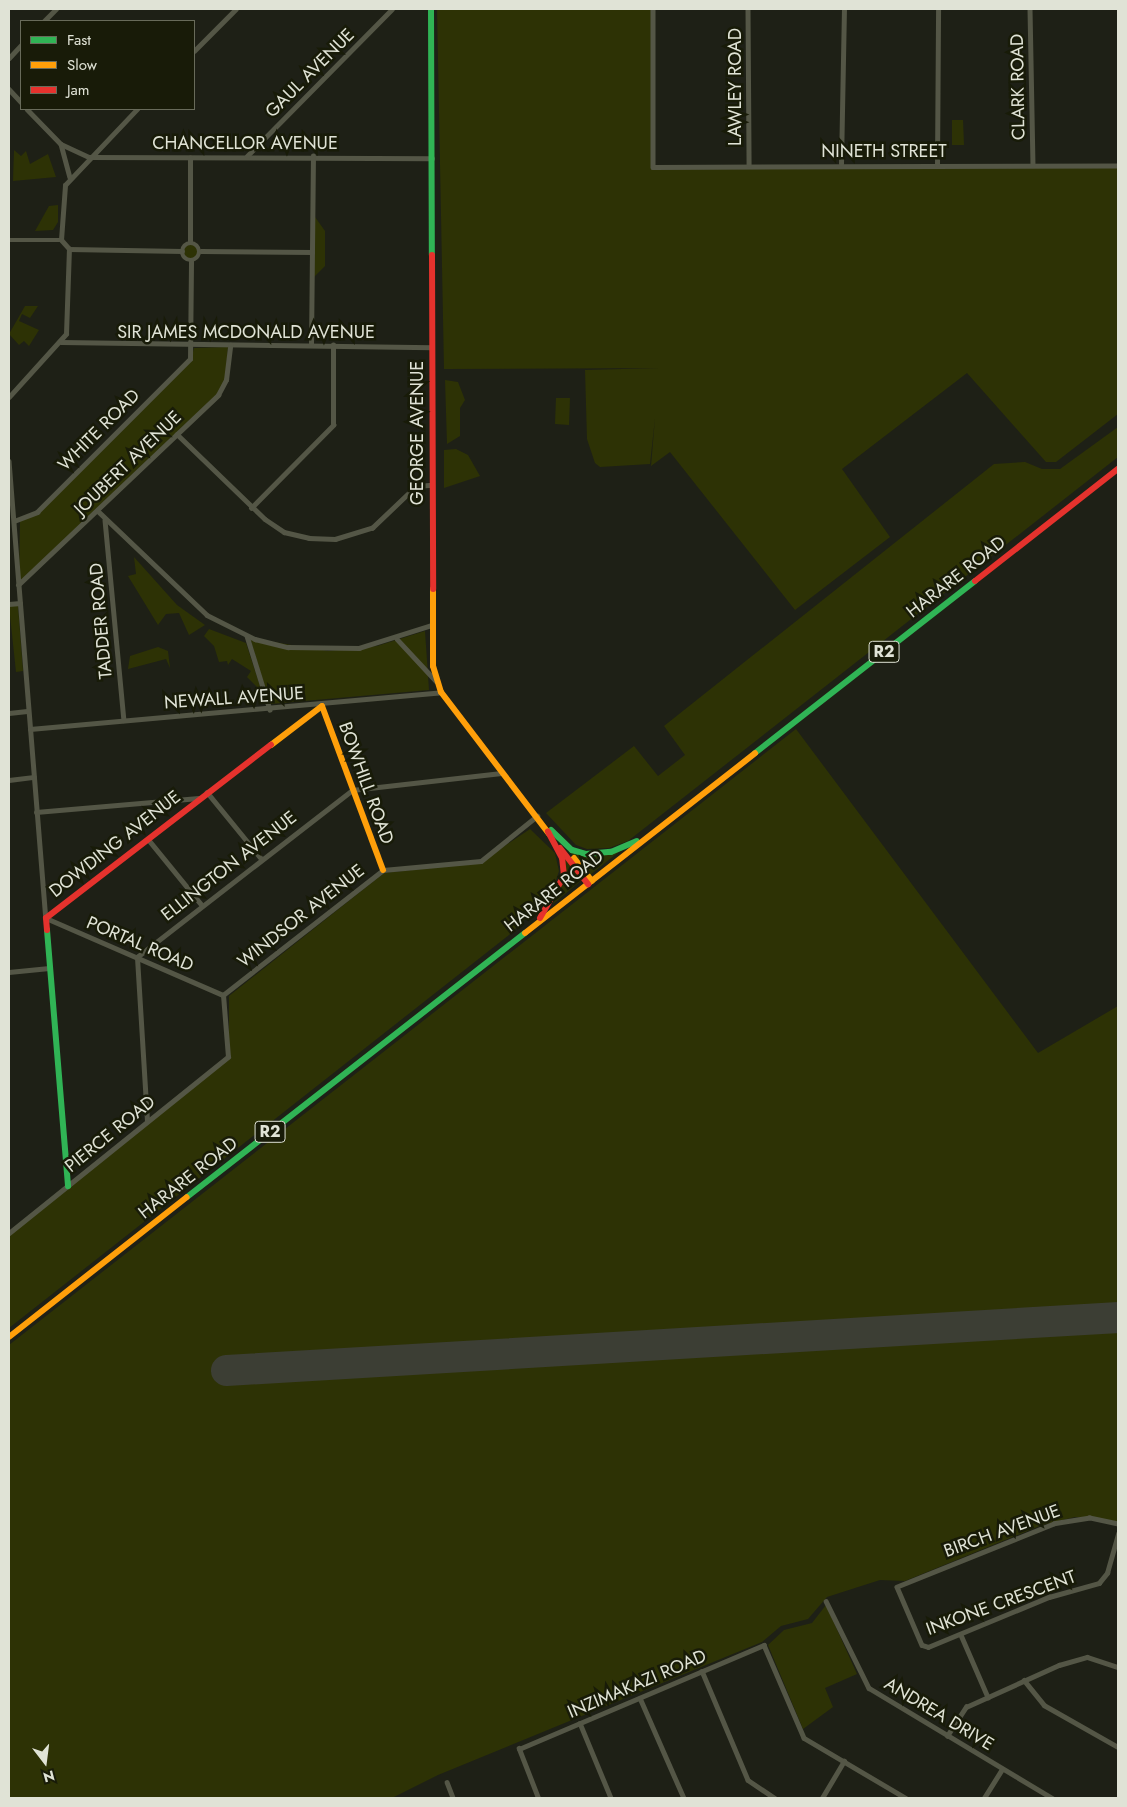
<!DOCTYPE html>
<html>
<head>
<meta charset="utf-8">
<style>
	body { margin:0 }
	#map { position:relative; width:1127px; height:1807px; overflow:hidden; background:#1e2016; font-family:Jost,sans-serif }
	div>[style] { position:absolute }
	.green>* { inset:0; background:#2d3205 }
	.round { border-radius:50% }
	.runway>* { height:31px; margin:-15.5px; padding:0 15.5px; transform-origin:15.5px; border-radius:15.5px; background:#3c3e34 }
	.street>* { height:4.5px; margin:-2.25px; padding:0 2.25px; transform-origin:2.25px; border-radius:2.25px; background:#545646 }
	.street>.ring { margin:-2.25px; padding:0; box-sizing:content-box; background:none; border:4.5px solid #545646; border-radius:50% }
	.fast>* { height:6px; margin:-3px; padding:0 3px; transform-origin:3px; border-radius:3px; background:#30b455 }
	.slow>* { height:6px; margin:-3px; padding:0 3px; transform-origin:3px; border-radius:3px; background:#ff9f0a }
	.jam>* { height:6px; margin:-3px; padding:0 3px; transform-origin:3px; border-radius:3px; background:#e5322d }
	span { translate:-50% -50%; white-space:nowrap; text-align:center; line-height:1.15; -webkit-text-stroke:5px #181b08; paint-order:stroke }
	.shield-label span { padding:1px 4px; background:#181b08; border:1px solid; border-radius:4px; -webkit-text-stroke-width:0 }
	.shield-label { font-size:16px; color:#e0e3d6; font-weight:700 }
	.street-label { font-size:18px; color:#e0e3d6 }
	.frame { position:absolute; inset:0; border:10px solid #e0e3d6; pointer-events:none }
	.legend { position:absolute; left:20px; top:20px; width:175px; height:90px; box-sizing:border-box; background:#181b08; border:1px solid #686b5a; margin:0; padding:6px 9px; list-style:none; font-size:15px; color:#e0e3d6 }
	.legend li { display:flex; align-items:center; gap:10px; height:25px }
	.legend b { width:25px; border:1px solid #686b5a }
	.north { position:absolute; left:20px; top:1737px; width:50px; height:50px; -webkit-text-stroke:4px #181b08; paint-order:stroke; rotate:165deg; font-size:14px; font-weight:700; line-height:20px; text-align:center; color:#e0e3d6 }
	.north::after { content:''; display:block; margin:auto; width:18px; height:22px; background:#e0e3d6; clip-path:polygon(50% 0,100% 100%,50% 72%,0 100%) }
</style>
</head>
<body>
<div id="map">
	<div class="green">
		<i style="clip-path:polygon(437px 9px,652px 9px,651px 168px,1118px 167px,1118px 414px,1056px 462px,1046px 462px,967px 373px,842px 469px,890px 537px,795px 610px,670px 452px,651px 466px,655px 418px,650px 464px,600px 467px,595px 463px,587px 439px,585px 370px,660px 368px,444px 369px)"></i>
		<i style="clip-path:polygon(952px 120px,963px 120px,964px 145px,952px 145px)"></i>
		<i style="clip-path:polygon(14px 150px,21px 156px,26px 151px,30px 164px,48px 154px,56px 177px,13px 181px)"></i>
		<i style="clip-path:polygon(58px 205px,58px 222px,53px 230px,35px 231px,49px 206px)"></i>
		<i style="clip-path:polygon(315px 217px,325px 231px,325px 266px,314px 277px)"></i>
		<i class="round" style="left:182px;top:243px;width:18px;height:18px"></i>
		<i style="clip-path:polygon(25px 306px,38px 306px,30px 318px,22px 314px,19px 321px,39px 330px,29px 346px,24px 341px,19px 345px,9px 334px)"></i>
		<i style="clip-path:polygon(228px 347px,225px 380px,217px 394px,19px 582px,20px 521px,37px 514px,191px 360px,194px 348px)"></i>
		<i style="clip-path:polygon(445px 380px,458px 382px,465px 400px,460px 408px,460px 436px,447px 444px)"></i>
		<i style="clip-path:polygon(556px 398px,570px 398px,569px 425px,555px 424px)"></i>
		<i style="clip-path:polygon(1118px 427px,1118px 457px,628px 841px,609px 848px,587px 849px,576px 845px,546px 813px,634px 746px,658px 776px,685px 755px,664px 726px,994px 464px,1025px 462px,1042px 469px,1060px 469px)"></i>
		<i style="clip-path:polygon(456px 449px,468px 455px,480px 476px,444px 488px,444px 450px)"></i>
		<i style="clip-path:polygon(134px 557px,177px 605px,205px 625px,189px 635px,179px 613px,166px 614px,158px 625px,128px 576px,136px 574px)"></i>
		<i style="clip-path:polygon(9px 606px,18px 606px,23px 671px,16px 672px)"></i>
		<i style="clip-path:polygon(209px 629px,246px 643px,262px 692px,247px 677px,251px 671px,232px 659px,228px 665px,227px 661px,219px 662px,214px 646px,204px 636px)"></i>
		<i style="clip-path:polygon(425px 631px,429px 690px,270px 704px,250px 638px,328px 651px,377px 646px)"></i>
		<i style="clip-path:polygon(158px 647px,168px 651px,170px 668px,166px 659px,128px 669px,130px 656px)"></i>
		<i style="clip-path:polygon(796px 729px,1038px 1053px,1118px 1006px,1118px 1522px,1075px 1517px,1042px 1525px,905px 1581px,880px 1580px,827px 1597px,808px 1619px,781px 1626px,762px 1642px,438px 1775px,392px 1798px,9px 1798px,9px 1345px)"></i>
		<i style="clip-path:polygon(530px 829px,555px 853px,559px 871px,552px 892px,543px 902px,509px 935px,9px 1328px,9px 1234px,229px 1059px,229px 996px,384px 873px,479px 863px)"></i>
		<i style="clip-path:polygon(620px 851px,590px 875px,570px 852px)"></i>
		<i style="clip-path:polygon(564px 858px,582px 880px,553px 904px)"></i>
		<i style="clip-path:polygon(826px 1605px,857px 1674px,825px 1688px,833px 1707px,803px 1729px,768px 1645px,784px 1630px,812px 1623px)"></i>
	</div>
	<div class="runway">
		<i style="left:226px;top:1370px;width:894px;rotate:-3.4deg"></i>
	</div>
	<div class="street">
		<i style="left:653px;top:9px;width:158px;rotate:90deg"></i>
		<i style="left:653px;top:167px;width:465px;rotate:-0.2deg"></i>
		<i style="left:748px;top:9px;width:156px;rotate:89.6deg"></i>
		<i style="left:1030px;top:9px;width:156px;rotate:88.9deg"></i>
		<i style="left:44px;top:21px;width:17px;rotate:-45deg"></i>
		<i style="left:194px;top:51px;width:59px;rotate:-45deg"></i>
		<i style="left:9px;top:58px;width:18px;rotate:-47deg"></i>
		<i style="left:9px;top:89px;width:18px;rotate:47deg"></i>
		<i style="left:27px;top:109px;width:49px;rotate:45.8deg"></i>
		<i style="left:61px;top:144px;width:34px;rotate:75deg"></i>
		<i style="left:61px;top:144px;width:31px;rotate:25deg"></i>
		<i style="left:89px;top:157px;width:343px;rotate:0.2deg"></i>
		<i style="left:247px;top:156px;width:206px;rotate:-45.4deg"></i>
		<i style="left:841px;top:164px;width:155px;rotate:-88.9deg"></i>
		<i style="left:937px;top:165px;width:156px;rotate:-89.6deg"></i>
		<i style="left:9px;top:240px;width:52px"></i>
		<i style="left:190px;top:242px;width:84px;rotate:-90deg"></i>
		<i class="ring" style="left:182px;top:243px;width:13.5px;height:13.5px"></i>
		<i style="left:69px;top:249px;width:113px;rotate:1deg"></i>
		<i style="left:201px;top:251px;width:111px;rotate:0.5deg"></i>
		<i style="left:61px;top:342px;width:371px;rotate:0.8deg"></i>
		<i style="left:311px;top:345px;width:189px;rotate:-89.4deg"></i>
		<i style="left:9px;top:397px;width:85px;rotate:-47.9deg"></i>
		<i style="left:66px;top:334px;width:85px;rotate:-88deg"></i>
		<i style="left:69px;top:249px;width:12px;rotate:-132deg"></i>
		<i style="left:61px;top:240px;width:55px;rotate:-85.8deg"></i>
		<i style="left:65px;top:185px;width:105px;rotate:-46.5deg"></i>
		<i style="left:177px;top:434px;width:122px;rotate:44deg"></i>
		<i style="left:265px;top:519px;width:23px;rotate:34deg"></i>
		<i style="left:284px;top:532px;width:26px;rotate:13deg"></i>
		<i style="left:309px;top:538px;width:26px;rotate:2deg"></i>
		<i style="left:335px;top:539px;width:39px;rotate:-17deg"></i>
		<i style="left:372px;top:528px;width:61px;rotate:-43.7deg"></i>
		<i style="left:416px;top:486px;width:16px;rotate:-4deg"></i>
		<i style="left:9px;top:461px;width:458px;rotate:85.4deg"></i>
		<i style="left:46px;top:918px;width:193px;rotate:23.5deg"></i>
		<i style="left:251px;top:508px;width:117px;rotate:-45.3deg"></i>
		<i style="left:333px;top:425px;width:80px;rotate:-90deg"></i>
		<i style="left:99px;top:512px;width:149px;rotate:43.6deg"></i>
		<i style="left:207px;top:615px;width:54px;rotate:26.6deg"></i>
		<i style="left:255px;top:639px;width:34px;rotate:14deg"></i>
		<i style="left:288px;top:647px;width:71px;rotate:0.8deg"></i>
		<i style="left:359px;top:648px;width:77px;rotate:-17.5deg"></i>
		<i style="left:105px;top:520px;width:201px;rotate:84.6deg"></i>
		<i style="left:14px;top:521px;width:25px;rotate:-21deg"></i>
		<i style="left:37px;top:512px;width:216px;rotate:-45deg"></i>
		<i style="left:190px;top:359px;width:98px;rotate:-89.4deg"></i>
		<i style="left:18px;top:585px;width:276px;rotate:-43.5deg"></i>
		<i style="left:218px;top:395px;width:17px;rotate:-62deg"></i>
		<i style="left:226px;top:380px;width:35px;rotate:-83deg"></i>
		<i style="left:9px;top:604px;width:11px;rotate:-5deg"></i>
		<i style="left:247px;top:636px;width:77px;rotate:72.7deg"></i>
		<i style="left:397px;top:639px;width:57px;rotate:47.1deg"></i>
		<i style="left:9px;top:713px;width:18px;rotate:-6deg"></i>
		<i style="left:30px;top:729px;width:413px;rotate:-5.1deg"></i>
		<i style="left:9px;top:780px;width:25px;rotate:-7deg"></i>
		<i style="left:207px;top:792px;width:84px;rotate:50.8deg"></i>
		<i style="left:36px;top:812px;width:163px;rotate:-4.9deg"></i>
		<i style="left:148px;top:839px;width:84px;rotate:50.8deg"></i>
		<i style="left:9px;top:972px;width:40px;rotate:-5.7deg"></i>
		<i style="left:147px;top:1121px;width:164px;rotate:-93.5deg"></i>
		<i style="left:137px;top:957px;width:272px;rotate:-37.8deg"></i>
		<i style="left:352px;top:790px;width:150px;rotate:-6.5deg"></i>
		<i style="left:9px;top:1233px;width:281px;rotate:-38.8deg"></i>
		<i style="left:228px;top:1057px;width:62px;rotate:-94.6deg"></i>
		<i style="left:223px;top:995px;width:203px;rotate:-38deg"></i>
		<i style="left:383px;top:870px;width:98px;rotate:-5.2deg"></i>
		<i style="left:481px;top:861px;width:72px;rotate:-38.8deg"></i>
		<i style="left:1118px;top:1524px;width:29px;rotate:-168deg"></i>
		<i style="left:1090px;top:1518px;width:36px;rotate:171deg"></i>
		<i style="left:1054px;top:1524px;width:169px;rotate:158.1deg"></i>
		<i style="left:897px;top:1587px;width:63px;rotate:66.7deg"></i>
		<i style="left:922px;top:1645px;width:6px;rotate:18deg"></i>
		<i style="left:928px;top:1647px;width:131px;rotate:-22.5deg"></i>
		<i style="left:1049px;top:1597px;width:52px;rotate:-15.6deg"></i>
		<i style="left:1099px;top:1583px;width:13px;rotate:-51deg"></i>
		<i style="left:1107px;top:1573px;width:41px;rotate:-74.2deg"></i>
		<i style="left:826px;top:1601px;width:97px;rotate:63.7deg"></i>
		<i style="left:869px;top:1688px;width:214px;rotate:31deg"></i>
		<i style="left:961px;top:1635px;width:68px;rotate:66.5deg"></i>
		<i style="left:702px;top:1671px;width:118px;rotate:67.1deg"></i>
		<i style="left:748px;top:1780px;width:32px;rotate:34deg"></i>
		<i style="left:1024px;top:1680px;width:32px;rotate:51deg"></i>
		<i style="left:1044px;top:1705px;width:85px;rotate:29.6deg"></i>
		<i style="left:640px;top:1698px;width:109px;rotate:66.3deg"></i>
		<i style="left:580px;top:1723px;width:81px;rotate:67.5deg"></i>
		<i style="left:947px;top:1736px;width:35px;rotate:-57deg"></i>
		<i style="left:966px;top:1707px;width:102px;rotate:-24.3deg"></i>
		<i style="left:1059px;top:1665px;width:29px;rotate:-16deg"></i>
		<i style="left:1087px;top:1657px;width:33px;rotate:18deg"></i>
		<i style="left:447px;top:1782px;width:17px;rotate:69deg"></i>
		<i style="left:538px;top:1798px;width:53px;rotate:-111.2deg"></i>
		<i style="left:519px;top:1749px;width:266px;rotate:-23deg"></i>
		<i style="left:764px;top:1645px;width:101px;rotate:66.7deg"></i>
		<i style="left:804px;top:1738px;width:118px;rotate:30.5deg"></i>
		<i style="left:822px;top:1798px;width:43px;rotate:-59.3deg"></i>
		<i style="left:984px;top:1798px;width:34px;rotate:-58deg"></i>
	</div>
	<div class="fast">
		<i style="left:431px;top:9px;width:246px;rotate:89.8deg"></i>
		<i style="left:755px;top:753px;width:279px;rotate:-38deg"></i>
		<i style="left:551px;top:830px;width:29px;rotate:44deg"></i>
		<i style="left:572px;top:850px;width:15px;rotate:16deg"></i>
		<i style="left:586px;top:854px;width:25px;rotate:-5deg"></i>
		<i style="left:611px;top:852px;width:28px;rotate:-23deg"></i>
		<i style="left:47px;top:930px;width:257px;rotate:85.3deg"></i>
		<i style="left:187px;top:1197px;width:429px;rotate:-38deg"></i>
	</div>
	<div class="slow">
		<i style="left:433px;top:589px;width:77px;rotate:90deg"></i>
		<i style="left:433px;top:666px;width:27px;rotate:73deg"></i>
		<i style="left:441px;top:692px;width:178px;rotate:52.7deg"></i>
		<i style="left:271px;top:745px;width:64px;rotate:-37.4deg"></i>
		<i style="left:322px;top:706px;width:175px;rotate:69.6deg"></i>
		<i style="left:574px;top:858px;width:29px;rotate:52deg"></i>
		<i style="left:525px;top:933px;width:292px;rotate:-38deg"></i>
		<i style="left:9px;top:1337px;width:226px;rotate:-38.2deg"></i>
	</div>
	<div class="jam">
		<i style="left:432px;top:255px;width:334px;rotate:89.8deg"></i>
		<i style="left:975px;top:581px;width:182px;rotate:-38.1deg"></i>
		<i style="left:560px;top:848px;width:46px;rotate:52.1deg"></i>
		<i style="left:540px;top:918px;width:48px;rotate:-60.3deg"></i>
		<i style="left:564px;top:876px;width:18px;rotate:-96deg"></i>
		<i style="left:562px;top:858px;width:30px;rotate:-118deg"></i>
		<i style="left:47px;top:930px;width:12px;rotate:-95deg"></i>
		<i style="left:46px;top:918px;width:284px;rotate:-37.6deg"></i>
	</div>
	<div class="shield-label">
		<span style="left:884px;top:652px">R2</span>
		<span style="left:270px;top:1132px">R2</span>
	</div>
	<div class="street-label">
		<span style="left:310px;top:73px;rotate:-45deg">GAUL AVENUE</span>
		<span style="left:735px;top:87px;rotate:-90deg">LAWLEY ROAD</span>
		<span style="left:1018px;top:87px;rotate:-91deg">CLARK ROAD</span>
		<span style="left:245px;top:143px">CHANCELLOR AVENUE</span>
		<span style="left:884px;top:151px">NINETH STREET</span>
		<span style="left:246px;top:332px">SIR JAMES MCDONALD AVENUE</span>
		<span style="left:99px;top:430px;rotate:-45deg">WHITE ROAD</span>
		<span style="left:417px;top:433px;rotate:-90deg">GEORGE AVENUE</span>
		<span style="left:128px;top:463px;rotate:-44deg">JOUBERT AVENUE</span>
		<span style="left:956px;top:577px;rotate:-38deg">HARARE ROAD</span>
		<span style="left:101px;top:621px;rotate:-95deg">TADDER ROAD</span>
		<span style="left:234px;top:698px;rotate:-4deg">NEWALL AVENUE</span>
		<span style="left:366px;top:783px;rotate:70deg">BOWHILL ROAD</span>
		<span style="left:115px;top:844px;rotate:-38deg">DOWDING AVENUE</span>
		<span style="left:229px;top:866px;rotate:-38deg">ELLINGTON AVENUE</span>
		<span style="left:554px;top:891px;rotate:-38deg">HARARE ROAD</span>
		<span style="left:301px;top:916px;rotate:-38deg">WINDSOR AVENUE</span>
		<span style="left:140px;top:944px;rotate:23deg">PORTAL ROAD</span>
		<span style="left:110px;top:1134px;rotate:-39deg">PIERCE ROAD</span>
		<span style="left:188px;top:1178px;rotate:-38deg">HARARE ROAD</span>
		<span style="left:1002px;top:1531px;rotate:-20deg">BIRCH AVENUE</span>
		<span style="left:1001px;top:1603px;rotate:-20deg">INKONE CRESCENT</span>
		<span style="left:637px;top:1684px;rotate:-23deg">INZIMAKAZI ROAD</span>
		<span style="left:939px;top:1714px;rotate:31deg">ANDREA DRIVE</span>
	</div>
	<div class="frame"></div>
	<ul class="legend">
	<li><b style="height:6px;background:#30b455"></b>Fast</li>
	<li><b style="height:6px;background:#ff9f0a"></b>Slow</li>
	<li><b style="height:6px;background:#e5322d"></b>Jam</li>
	</ul>
	<div class="north">N</div>
</div>
</body>
</html>
